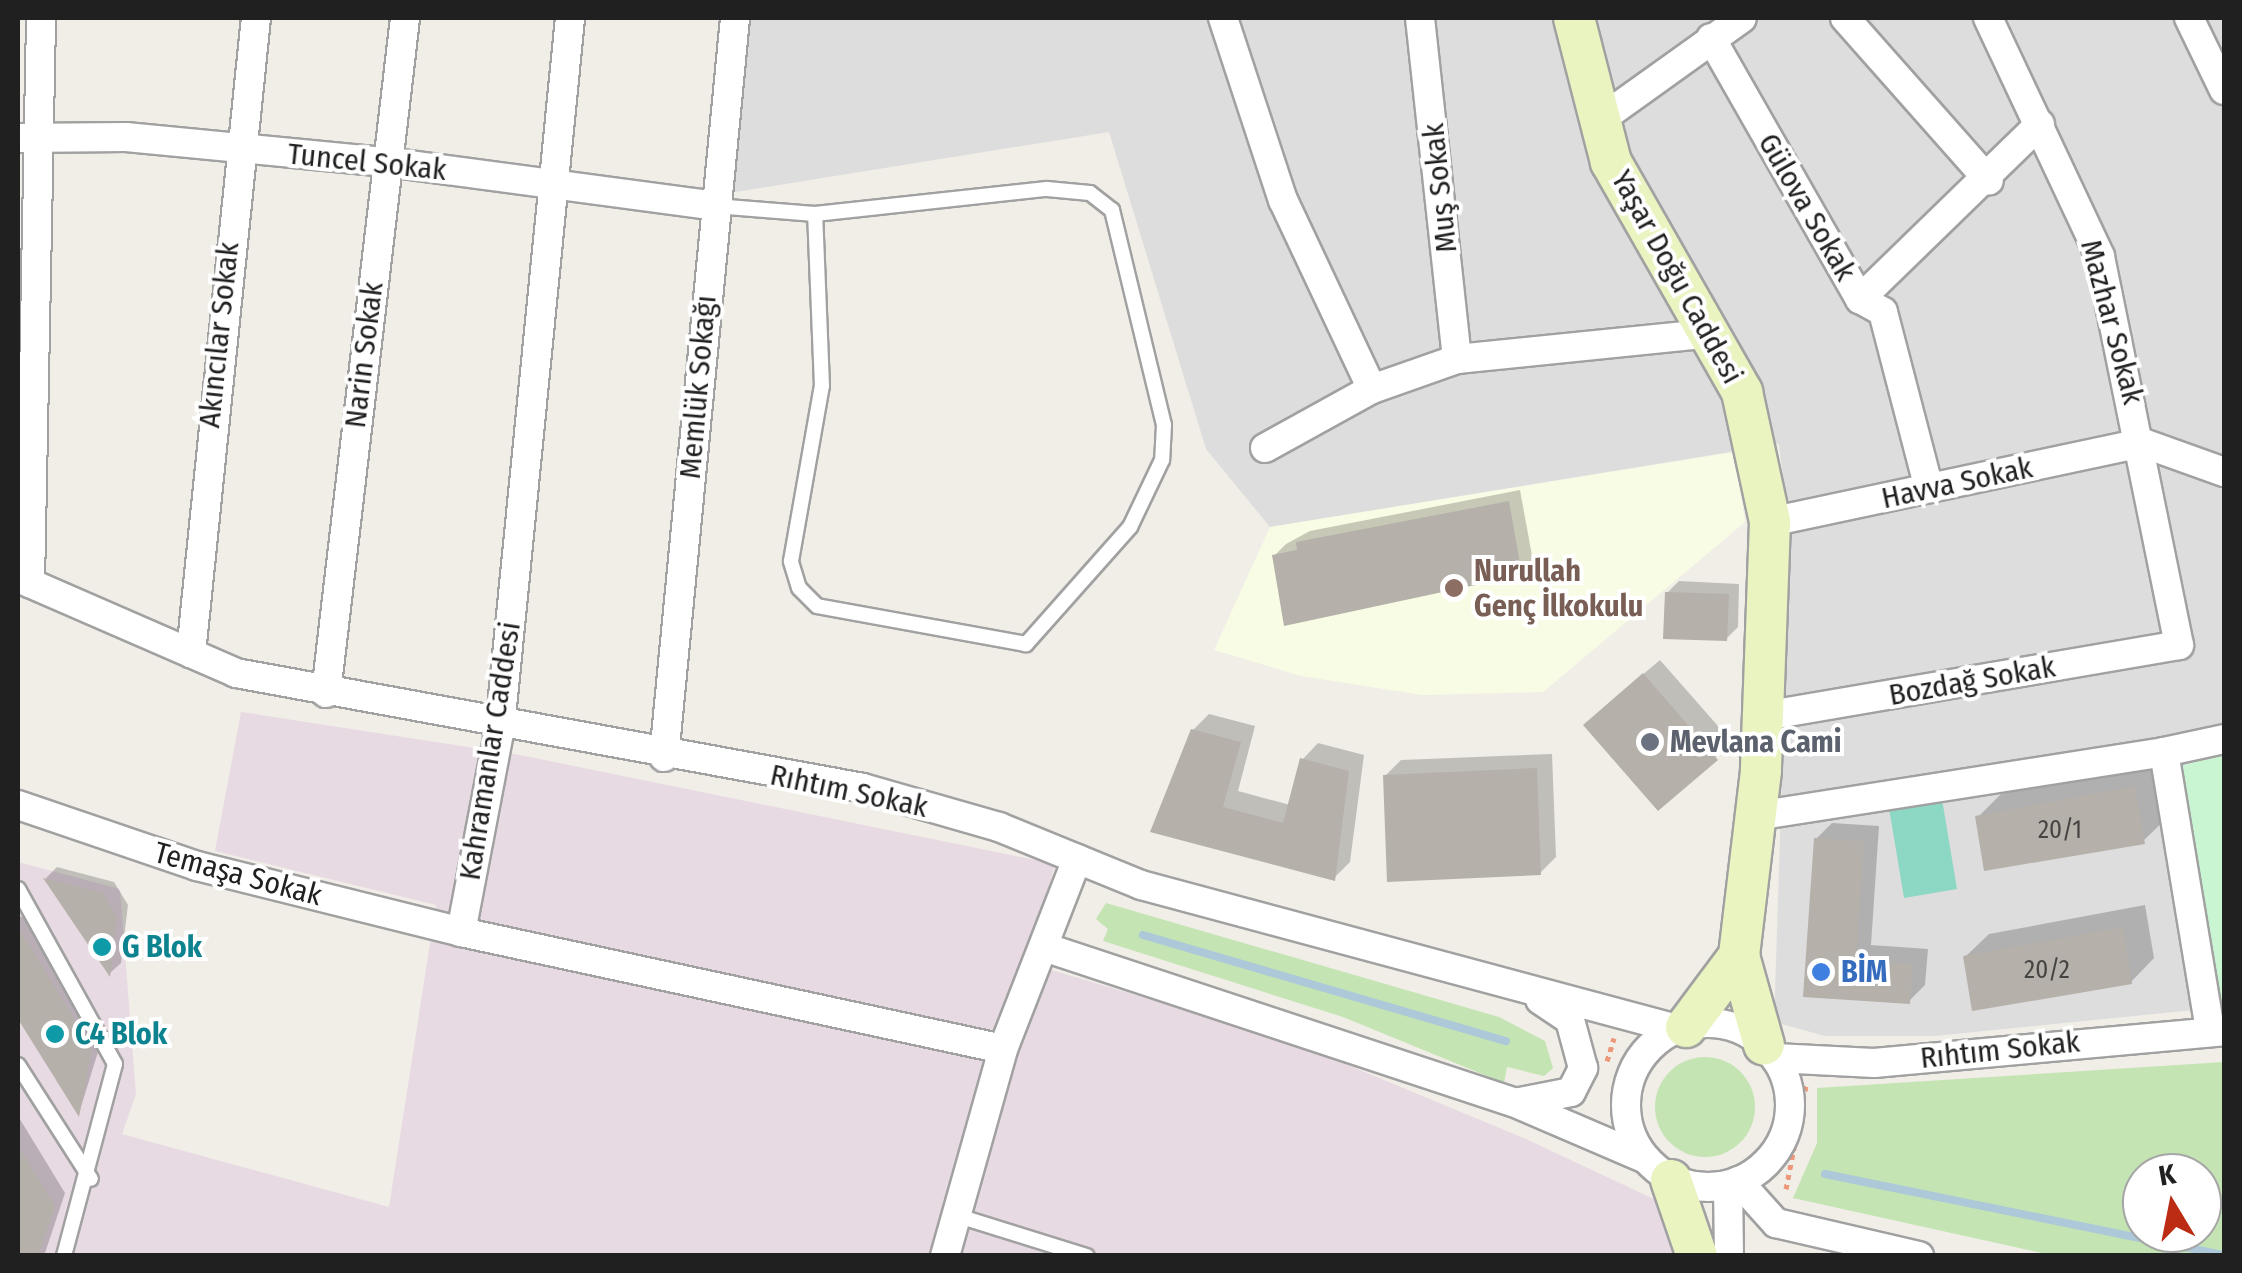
<!DOCTYPE html>
<html>
<head>
<meta charset="utf-8">
<style>
	body { margin:0 }
	#map { position:relative; width:2242px; height:1273px; overflow:hidden; background:#f0eee7; font-family:"Fira Sans Condensed",sans-serif }
	div>[style] { position:absolute }
	.residential>* { inset:0; background:#dedddd }
	.industrial>* { inset:0; background:#e8dae3 }
	.education>* { inset:0; background:#f9fce4 }
	.grass>* { inset:0; background:#c4e4b3 }
	.round { border-radius:50% }
	.park>* { inset:0; background:#c9f5d3 }
	.pitch>* { inset:0; background:#8dd7c5 }
	.shadow>* { inset:0; background:#0003 }
	.stream>* { height:8px; margin:-4px; padding:0 4px; transform-origin:4px; border-radius:4px; background:#acc8d9 }
	.building>* { inset:0; background:#b5b0aa }
	.path>* { height:5px; margin-top:-2.5px; transform-origin:0; background:repeating-linear-gradient(90deg,#ed977b 0 5px,transparent 0 10px) }
	.roads { filter:drop-shadow(2px 0 #a1a1a1) drop-shadow(-2px 0 #a1a1a1) drop-shadow(0 2px #a1a1a1) drop-shadow(0 -2px #a1a1a1) }
	.lane>* { height:14px; margin:-7px; padding:0 7px; transform-origin:7px; border-radius:7px; background:#fff }
	.street>* { height:28px; margin:-14px; padding:0 14px; transform-origin:14px; border-radius:14px; background:#fff }
	.street>.ring { margin:-14px; padding:0; box-sizing:content-box; background:none; border:28px solid #fff; border-radius:50% }
	.secondary>* { height:40px; margin:-20px; padding:0 20px; transform-origin:20px; border-radius:20px; background:#eaf4c1 }
	.dots>* { width:28px; height:28px; translate:-50% -50%; box-sizing:border-box; border:5px solid #fff; border-radius:50% }
	span { translate:-50% -50%; white-space:nowrap; text-align:center; line-height:1.15; -webkit-text-stroke:8px #fff; paint-order:stroke }
	.number-label { font-size:25px; color:#454442 }
	.number-label span { -webkit-text-stroke-width:0 }
	.street-label { font-size:30px; color:#202020 }
	.education-label { font-size:30px; color:#785e54; font-weight:700 }
	.left { translate:0 -50%; text-align:left }
	.worship-label { font-size:30px; color:#5b616d; font-weight:700 }
	.culture-label { font-size:30px; color:#0d838f; font-weight:700 }
	.shop-label { font-size:30px; color:#366cbe; font-weight:700 }
	.frame { position:absolute; inset:0; border:20px solid #202020; pointer-events:none }
	.north { position:absolute; left:2122px; top:1153px; width:100px; height:100px; box-sizing:border-box; background:#fff; border:2px solid #a6a6a6; border-radius:50%; rotate:350deg; font-size:28px; font-weight:700; line-height:40px; text-align:center; color:#202020 }
	.north::after { content:''; display:block; margin:auto; width:35px; height:45px; background:#bc2b14; clip-path:polygon(50% 0,100% 100%,50% 72%,0 100%) }
</style>
</head>
<body>
<div id="map">
	<div class="residential">
		<i style="clip-path:polygon(749px 18px,2224px 18px,2224px 1007px,1935px 1036px,1825px 1036px,1774px 1022px,1790px 532px,1779px 444px,1270px 527px,1206px 449px,1109px 132px,729px 193px)"></i>
	</div>
	<div class="industrial">
		<i style="clip-path:polygon(241px 712px,520px 755px,1055px 864px,1028px 963px,1290px 1041px,1526px 1139px,1673px 1208px,1683px 1255px,18px 1255px,18px 862px,120px 889px,136px 1094px,122px 1134px,389px 1207px,436px 905px,215px 851px)"></i>
	</div>
	<div class="education">
		<i style="clip-path:polygon(1735px 452px,1745px 522px,1543px 692px,1422px 695px,1301px 676px,1214px 650px,1270px 527px)"></i>
	</div>
	<div class="grass">
		<i style="clip-path:polygon(1106px 903px,1499px 1017px,1545px 1041px,1553px 1068px,1544px 1076px,1507px 1067px,1504px 1083px,1343px 1017px,1103px 941px,1108px 929px,1096px 919px)"></i>
		<i class="round" style="left:1655px;top:1057px;width:100px;height:100px"></i>
		<i style="clip-path:polygon(evenodd,2224px 1062px,2224px 1255px,2051px 1255px,1793px 1198px,1817px 1143px,1817px 1088px,2224px 1062px,2142px 1173px,2202px 1173px,2202px 1233px,2142px 1233px,2142px 1173px)"></i>
	</div>
	<div class="park">
		<i style="clip-path:polygon(2224px 753px,2224px 1002px,2214px 1008px,2179px 767px)"></i>
	</div>
	<div class="pitch">
		<i style="clip-path:polygon(1942px 799px,1957px 889px,1904px 898px,1889px 808px)"></i>
	</div>
	<div class="shadow">
		<i style="clip-path:polygon(1520px 490px,1533px 561px,1521px 573px,1286px 623px,1274px 556px,1286px 544px,1310px 531px)"></i>
		<i style="clip-path:polygon(1679px 581px,1739px 584px,1738px 627px,1726px 639px,1667px 593px)"></i>
		<i style="clip-path:polygon(1660px 660px,1732px 742px,1659px 808px,1602px 709px)"></i>
		<i style="clip-path:polygon(1209px 714px,1255px 726px,1238px 791px,1290px 805px,1303px 759px,1318px 743px,1364px 755px,1350px 862px,1334px 878px,1153px 830px,1193px 730px)"></i>
		<i style="clip-path:polygon(1552px 754px,1556px 857px,1540px 873px,1385px 776px,1401px 760px)"></i>
		<i style="clip-path:polygon(2158px 764px,2167px 818px,2143px 841px,1978px 817px,2001px 794px)"></i>
		<i style="clip-path:polygon(1832px 823px,1879px 826px,1871px 945px,1928px 949px,1925px 985px,1909px 1001px,1806px 994px,1816px 839px)"></i>
		<i style="clip-path:polygon(57px 867px,114px 882px,128px 905px,121px 963px,110px 973px,46px 878px)"></i>
		<i style="clip-path:polygon(2145px 905px,2154px 958px,2131px 982px,1974px 1009px,1965px 957px,1989px 934px)"></i>
		<i style="clip-path:polygon(18px 916px,31px 919px,103px 1036px,79px 1113px,18px 1015px)"></i>
		<i style="clip-path:polygon(18px 1116px,65px 1193px,44px 1256px,18px 1256px)"></i>
	</div>
	<div class="stream">
		<i style="left:1143px;top:935px;width:378px;rotate:16.3deg"></i>
		<i style="left:1825px;top:1174px;width:407px;rotate:11.5deg"></i>
	</div>
	<div class="building">
		<i style="clip-path:polygon(1509px 501px,1522px 575px,1284px 626px,1272px 555px,1297px 550px,1296px 542px)"></i>
		<i style="clip-path:polygon(1665px 592px,1729px 594px,1727px 641px,1663px 639px)"></i>
		<i style="clip-path:polygon(1643px 673px,1718px 760px,1658px 811px,1583px 725px)"></i>
		<i style="clip-path:polygon(1191px 729px,1241px 742px,1223px 807px,1283px 823px,1300px 758px,1349px 771px,1335px 881px,1150px 832px)"></i>
		<i style="clip-path:polygon(1537px 768px,1541px 875px,1387px 882px,1383px 775px)"></i>
		<i style="clip-path:polygon(2135px 786px,2145px 844px,1984px 871px,1975px 816px)"></i>
		<i style="clip-path:polygon(1814px 838px,1864px 841px,1856px 961px,1913px 964px,1910px 1004px,1803px 997px)"></i>
		<i style="clip-path:polygon(43px 878px,103px 893px,117px 917px,110px 977px)"></i>
		<i style="clip-path:polygon(18px 927px,92px 1048px,79px 1117px,18px 1019px)"></i>
		<i style="clip-path:polygon(2123px 927px,2132px 984px,1972px 1011px,1963px 956px)"></i>
		<i style="clip-path:polygon(18px 1146px,55px 1206px,38px 1256px,18px 1256px)"></i>
	</div>
	<div class="path">
		<i style="left:1607px;top:1061px;width:24px;rotate:-73deg"></i>
		<i style="left:1786px;top:1189px;width:106px;rotate:-79.1deg"></i>
	</div>
	<div class="roads">
		<div class="lane">
			<i style="left:715px;top:206px;width:100px;rotate:4.6deg"></i>
			<i style="left:815px;top:214px;width:233px;rotate:-6.2deg"></i>
			<i style="left:1047px;top:189px;width:43px;rotate:5.3deg"></i>
			<i style="left:1090px;top:193px;width:28px;rotate:38deg"></i>
			<i style="left:1112px;top:210px;width:221px;rotate:76.4deg"></i>
			<i style="left:1164px;top:425px;width:35px;rotate:93deg"></i>
			<i style="left:1162px;top:460px;width:74px;rotate:115.5deg"></i>
			<i style="left:1130px;top:527px;width:157px;rotate:131.6deg"></i>
			<i style="left:1026px;top:644px;width:212px;rotate:-169.7deg"></i>
			<i style="left:817px;top:606px;width:25px;rotate:-135deg"></i>
			<i style="left:799px;top:588px;width:28px;rotate:-107deg"></i>
			<i style="left:791px;top:561px;width:178px;rotate:-80deg"></i>
			<i style="left:822px;top:386px;width:172px;rotate:-92.3deg"></i>
			<i style="left:18px;top:889px;width:200px;rotate:61deg"></i>
			<i style="left:115px;top:1064px;width:199px;rotate:104.9deg"></i>
			<i style="left:18px;top:1065px;width:135px;rotate:57.4deg"></i>
			<i style="left:955px;top:1215px;width:138px;rotate:17.3deg"></i>
		</div>
		<div class="street">
			<i style="left:1223px;top:18px;width:192px;rotate:71.8deg"></i>
			<i style="left:1283px;top:200px;width:209px;rotate:64.8deg"></i>
			<i style="left:1420px;top:18px;width:343px;rotate:83.8deg"></i>
			<i style="left:1845px;top:18px;width:217px;rotate:48.5deg"></i>
			<i style="left:2189px;top:18px;width:80px;rotate:64.1deg"></i>
			<i style="left:1711px;top:38px;width:301px;rotate:60.3deg"></i>
			<i style="left:1860px;top:299px;width:26px;rotate:29deg"></i>
			<i style="left:1883px;top:312px;width:182px;rotate:75.4deg"></i>
			<i style="left:1597px;top:122px;width:178px;rotate:-35.6deg"></i>
			<i style="left:18px;top:138px;width:108px;rotate:-0.5deg"></i>
			<i style="left:126px;top:137px;width:262px;rotate:5.5deg"></i>
			<i style="left:387px;top:162px;width:331px;rotate:7.6deg"></i>
			<i style="left:1860px;top:299px;width:251px;rotate:-44.2deg"></i>
			<i style="left:1265px;top:448px;width:122px;rotate:-28.9deg"></i>
			<i style="left:1372px;top:389px;width:90px;rotate:-19.4deg"></i>
			<i style="left:1457px;top:359px;width:259px;rotate:-5.8deg"></i>
			<i style="left:1770px;top:522px;width:381px;rotate:-12deg"></i>
			<i style="left:2143px;top:443px;width:86px;rotate:19.7deg"></i>
			<i style="left:18px;top:578px;width:238px;rotate:23.5deg"></i>
			<i style="left:236px;top:673px;width:637px;rotate:10.39deg"></i>
			<i style="left:863px;top:788px;width:141px;rotate:16deg"></i>
			<i style="left:999px;top:827px;width:153px;rotate:22.2deg"></i>
			<i style="left:1141px;top:885px;width:555px;rotate:15.04deg"></i>
			<i style="left:30px;top:583px;width:565px;rotate:-88.88deg"></i>
			<i style="left:191px;top:653px;width:638px;rotate:-84.16deg"></i>
			<i style="left:326px;top:693px;width:680px;rotate:-83.32deg"></i>
			<i style="left:1764px;top:716px;width:421px;rotate:-9.7deg"></i>
			<i style="left:2179px;top:645px;width:397px;rotate:-101.5deg"></i>
			<i style="left:2100px;top:256px;width:263px;rotate:-115.2deg"></i>
			<i style="left:2164px;top:752px;width:61px;rotate:-12.2deg"></i>
			<i style="left:664px;top:757px;width:742px;rotate:-84.51deg"></i>
			<i style="left:18px;top:805px;width:189px;rotate:18.8deg"></i>
			<i style="left:197px;top:866px;width:272px;rotate:14deg"></i>
			<i style="left:461px;top:932px;width:554px;rotate:12.18deg"></i>
			<i style="left:1756px;top:816px;width:413px;rotate:-8.9deg"></i>
			<i style="left:2164px;top:752px;width:283px;rotate:80.6deg"></i>
			<i style="left:461px;top:932px;width:209px;rotate:-79.2deg"></i>
			<i style="left:500px;top:727px;width:712px;rotate:-84.36deg"></i>
			<i style="left:1044px;top:947px;width:494px;rotate:18.3deg"></i>
			<i style="left:1513px;top:1102px;width:145px;rotate:23.2deg"></i>
			<i class="ring" style="left:1626px;top:1023px;width:136px;height:136px"></i>
			<i style="left:1775px;top:1058px;width:99px;rotate:2.9deg"></i>
			<i style="left:1874px;top:1063px;width:351px;rotate:-5.2deg"></i>
			<i style="left:1520px;top:1102px;width:52px;rotate:-11.1deg"></i>
			<i style="left:1571px;top:1092px;width:27px;rotate:-63deg"></i>
			<i style="left:1583px;top:1068px;width:50px;rotate:-105.2deg"></i>
			<i style="left:1570px;top:1020px;width:36px;rotate:-146deg"></i>
			<i style="left:1738px;top:1181px;width:57px;rotate:47.9deg"></i>
			<i style="left:1776px;top:1223px;width:147px;rotate:13deg"></i>
			<i style="left:1728px;top:1185px;width:71px;rotate:89.2deg"></i>
			<i style="left:945px;top:1256px;width:215px;rotate:-74.3deg"></i>
			<i style="left:1003px;top:1049px;width:204px;rotate:-68.7deg"></i>
		</div>
		<div class="secondary">
			<i style="left:1574px;top:18px;width:149px;rotate:75.6deg"></i>
			<i style="left:1611px;top:162px;width:265px;rotate:60.3deg"></i>
			<i style="left:1742px;top:392px;width:133px;rotate:77.8deg"></i>
			<i style="left:1770px;top:522px;width:249px;rotate:92.1deg"></i>
			<i style="left:1761px;top:771px;width:186px;rotate:96.8deg"></i>
			<i style="left:1739px;top:956px;width:92px;rotate:74.3deg"></i>
			<i style="left:1686px;top:1027px;width:89px;rotate:-53.3deg"></i>
			<i style="left:1671px;top:1180px;width:80px;rotate:71.1deg"></i>
		</div>
	</div>
	<div class="dots">
		<i style="left:1454px;top:588px;background:#8d6e63"></i>
		<i style="left:1650px;top:742px;background:#6b7280"></i>
		<i style="left:102px;top:947px;background:#0f9aa8"></i>
		<i style="left:1821px;top:972px;background:#3f7fe0"></i>
		<i style="left:55px;top:1034px;background:#0f9aa8"></i>
	</div>
	<div class="number-label">
		<span style="left:2060px;top:830px">20/1</span>
		<span style="left:2047px;top:970px">20/2</span>
	</div>
	<div class="street-label">
		<span style="left:367px;top:162px;rotate:6deg">Tuncel Sokak</span>
		<span style="left:1440px;top:188px;rotate:-96deg">Muş Sokak</span>
		<span style="left:1807px;top:207px;rotate:60deg">Gülova Sokak</span>
		<span style="left:1677px;top:277px;rotate:61deg">Yaşar Doğu Caddesi</span>
		<span style="left:2112px;top:322px;rotate:75deg">Mazhar Sokak</span>
		<span style="left:219px;top:335px;rotate:-84deg">Akıncılar Sokak</span>
		<span style="left:364px;top:355px;rotate:-83deg">Narin Sokak</span>
		<span style="left:698px;top:387px;rotate:-85deg">Memlük Sokağı</span>
		<span style="left:1957px;top:483px;rotate:-12deg">Havva Sokak</span>
		<span style="left:1972px;top:681px;rotate:-10deg">Bozdağ Sokak</span>
		<span style="left:490px;top:751px;rotate:-81deg">Kahramanlar Caddesi</span>
		<span style="left:849px;top:791px;rotate:12deg">Rıhtım Sokak</span>
		<span style="left:238px;top:874px;rotate:15deg">Temaşa Sokak</span>
		<span style="left:2000px;top:1050px;rotate:-6deg">Rıhtım Sokak</span>
	</div>
	<div class="education-label">
		<span class="left" style="left:1474px;top:588px">Nurullah<br>Genç İlkokulu</span>
	</div>
	<div class="worship-label">
		<span class="left" style="left:1670px;top:742px">Mevlana Cami</span>
	</div>
	<div class="culture-label">
		<span class="left" style="left:122px;top:947px">G Blok</span>
		<span class="left" style="left:75px;top:1034px">C4 Blok</span>
	</div>
	<div class="shop-label">
		<span class="left" style="left:1841px;top:972px">BİM</span>
	</div>
	<div class="frame"></div>
	<div class="north">K</div>
</div>
</body>
</html>
